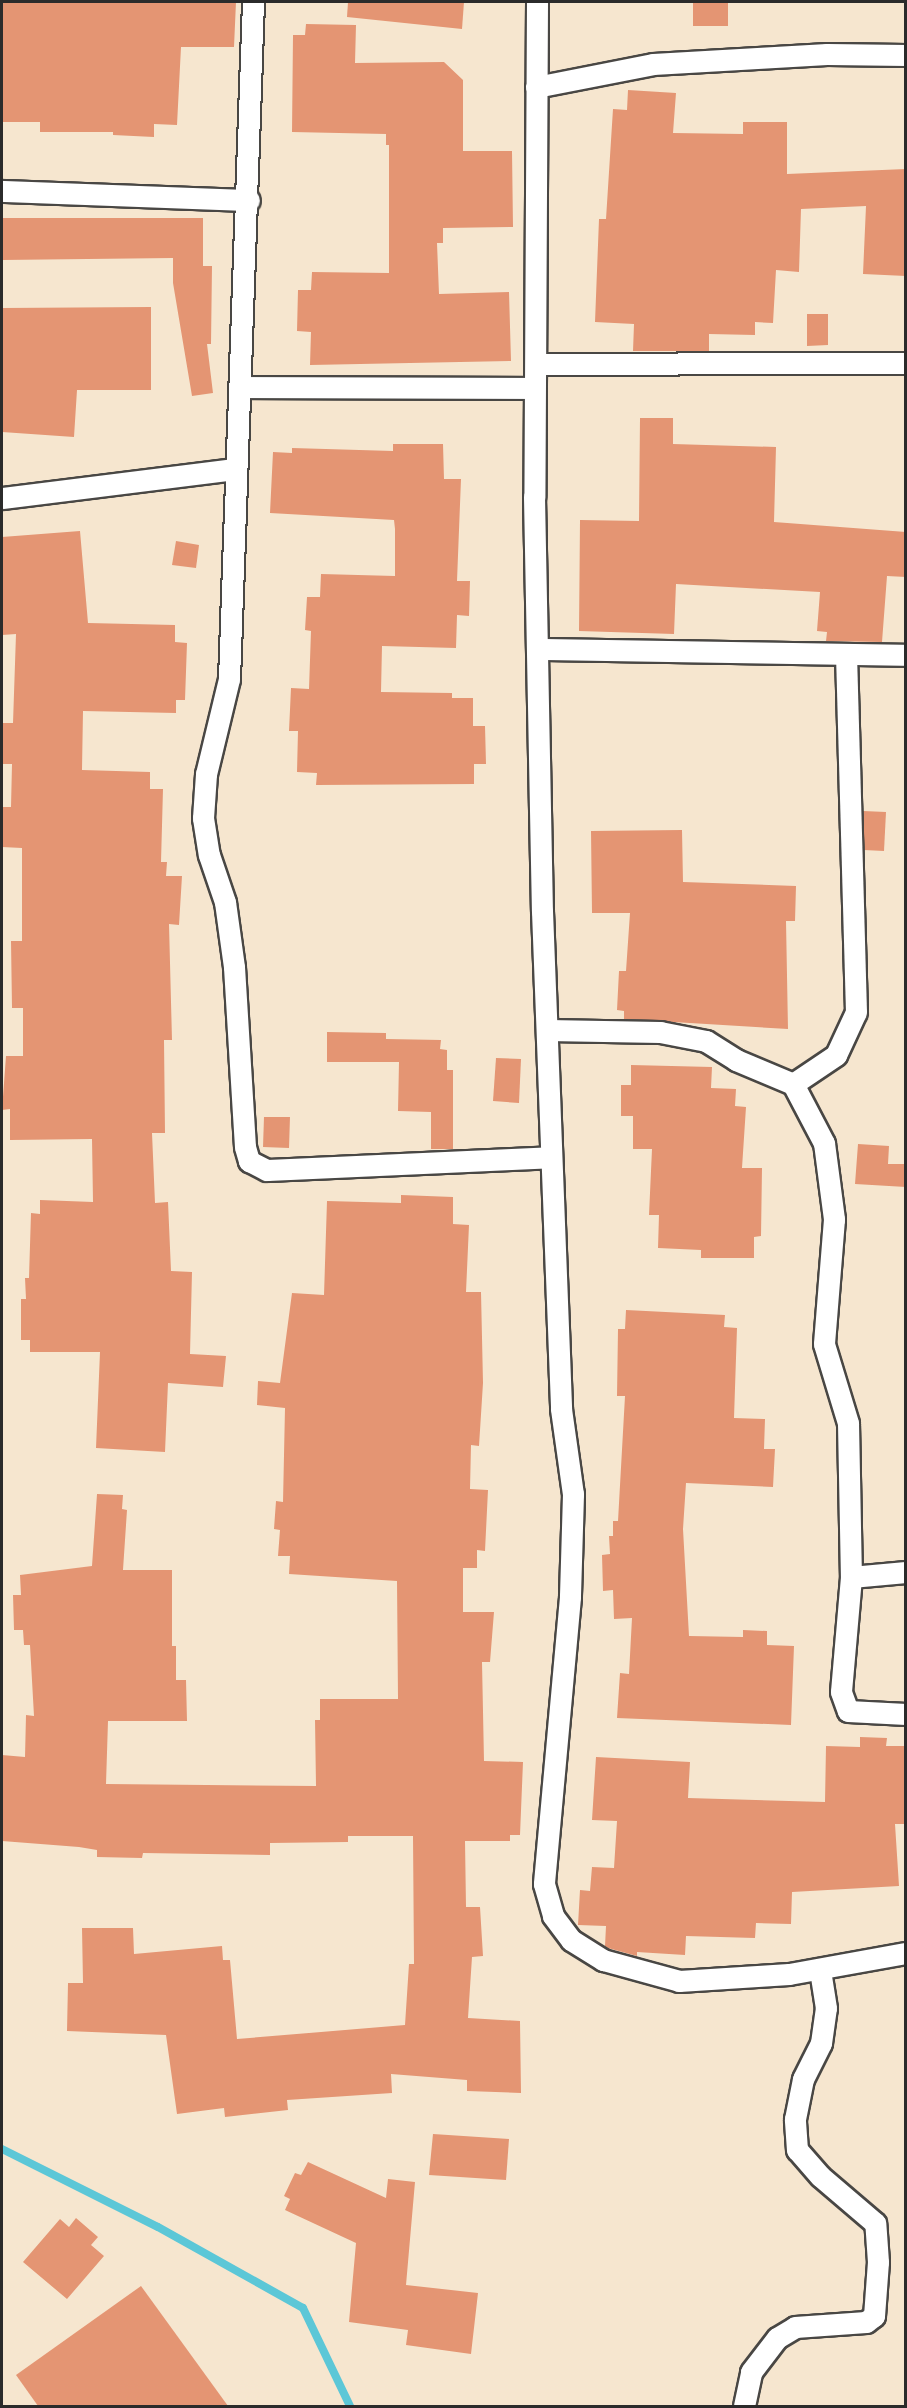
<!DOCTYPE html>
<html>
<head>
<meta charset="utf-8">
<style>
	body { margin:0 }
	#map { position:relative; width:907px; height:2408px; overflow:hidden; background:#f6e6cf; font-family:Kalam,sans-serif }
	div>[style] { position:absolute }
	.stream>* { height:8px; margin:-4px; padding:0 4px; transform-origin:4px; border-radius:4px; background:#5cc7d7 }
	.building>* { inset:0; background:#e49573 }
	.roads { filter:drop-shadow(2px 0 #494744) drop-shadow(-2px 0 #494744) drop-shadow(0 2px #494744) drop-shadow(0 -2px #494744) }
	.minor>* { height:21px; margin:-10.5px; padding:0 10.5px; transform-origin:10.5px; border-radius:10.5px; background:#fff }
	span { translate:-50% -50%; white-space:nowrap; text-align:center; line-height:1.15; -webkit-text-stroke:4.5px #fbf7ec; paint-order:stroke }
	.frame { position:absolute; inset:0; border:3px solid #2b2b2b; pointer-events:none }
</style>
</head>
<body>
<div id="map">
	<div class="stream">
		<i style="left:2px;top:2149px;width:174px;rotate:26.6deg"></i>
		<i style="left:158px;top:2227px;width:166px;rotate:29.2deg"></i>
		<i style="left:303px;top:2308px;width:109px;rotate:64.4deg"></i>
	</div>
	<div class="building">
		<i style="clip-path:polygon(2px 2px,236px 2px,234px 47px,181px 47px,177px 125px,154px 124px,154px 137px,113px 135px,113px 132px,40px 132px,40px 122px,2px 122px)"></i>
		<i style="clip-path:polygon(348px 2px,464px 2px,462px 29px,347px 17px)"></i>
		<i style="clip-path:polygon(693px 2px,728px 2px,728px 26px,693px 26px)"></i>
		<i style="clip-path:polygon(306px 24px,356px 25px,355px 63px,444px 62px,463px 80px,463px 151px,512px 151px,513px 227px,443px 228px,443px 243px,437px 243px,439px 294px,509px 292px,511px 361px,310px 365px,311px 332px,297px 331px,298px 290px,311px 290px,312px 272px,389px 273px,389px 145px,386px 145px,386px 134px,292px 132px,293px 35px,305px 35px)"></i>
		<i style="clip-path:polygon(628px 90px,676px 93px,673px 133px,743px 134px,743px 122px,787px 122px,787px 174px,906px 169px,906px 276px,863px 274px,866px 206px,801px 209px,799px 272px,776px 270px,773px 323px,755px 322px,755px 335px,709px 334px,709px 351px,633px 351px,634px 324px,595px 322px,599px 219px,606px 219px,613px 109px,627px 110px)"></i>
		<i style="clip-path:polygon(2px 218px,203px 218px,203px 266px,212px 266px,211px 344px,207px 344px,213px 393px,192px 396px,173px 283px,173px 258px,2px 260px)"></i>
		<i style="clip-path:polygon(151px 307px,151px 390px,77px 390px,74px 437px,2px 432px,2px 308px)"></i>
		<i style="clip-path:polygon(807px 314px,828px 314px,828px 345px,807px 346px)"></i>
		<i style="clip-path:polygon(640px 418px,673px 418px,673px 444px,776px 447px,774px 522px,906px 532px,906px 577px,887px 576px,882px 642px,826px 641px,827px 632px,817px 631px,820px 592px,676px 584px,674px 634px,579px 631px,580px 520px,639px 521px)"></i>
		<i style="clip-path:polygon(393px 444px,443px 444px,444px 479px,461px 479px,457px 581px,470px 581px,469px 616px,457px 615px,456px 648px,382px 646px,381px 692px,452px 693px,452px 698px,473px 698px,473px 726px,485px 726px,486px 764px,474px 764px,474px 784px,316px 785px,317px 773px,297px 772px,298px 731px,289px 731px,291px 688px,309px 689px,311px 631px,305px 630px,307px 597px,320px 597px,321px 574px,395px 576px,395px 529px,394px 520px,270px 513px,273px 452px,292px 453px,292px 448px,393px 451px)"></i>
		<i style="clip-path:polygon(80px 531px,88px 623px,175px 625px,175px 642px,187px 643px,185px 700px,176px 700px,176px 713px,83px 711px,82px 770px,150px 772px,150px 789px,163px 789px,161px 862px,167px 862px,166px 876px,182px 876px,179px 925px,169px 924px,172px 1040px,164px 1040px,165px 1133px,152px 1133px,155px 1203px,168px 1202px,171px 1271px,192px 1272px,190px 1354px,226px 1356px,223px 1387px,168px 1383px,165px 1452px,96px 1448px,100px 1352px,30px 1352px,30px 1340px,21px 1340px,21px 1299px,26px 1299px,25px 1278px,29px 1278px,31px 1213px,40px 1214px,40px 1200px,93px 1202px,92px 1139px,10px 1140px,10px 1109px,2px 1110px,6px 1056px,23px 1056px,23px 1008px,12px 1008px,11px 941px,22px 941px,22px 848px,2px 847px,2px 807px,11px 807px,12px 764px,2px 764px,2px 723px,13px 723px,16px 634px,2px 635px,2px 537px)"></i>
		<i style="clip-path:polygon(176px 541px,199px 545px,196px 568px,172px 565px)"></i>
		<i style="clip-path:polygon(863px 811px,886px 812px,884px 851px,864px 850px)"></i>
		<i style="clip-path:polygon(682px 830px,683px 882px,796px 886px,795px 921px,786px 921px,788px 1029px,624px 1019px,624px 1011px,617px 1010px,619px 971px,626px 971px,630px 913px,592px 913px,591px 831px)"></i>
		<i style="clip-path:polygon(327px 1032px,386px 1033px,386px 1039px,441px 1040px,440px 1049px,447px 1050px,447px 1070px,453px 1070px,453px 1149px,431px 1149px,431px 1112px,398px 1111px,399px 1062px,327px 1062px)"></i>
		<i style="clip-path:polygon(496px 1058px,521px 1059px,519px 1103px,493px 1101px)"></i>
		<i style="clip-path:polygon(631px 1065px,712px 1067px,711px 1088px,736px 1089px,735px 1106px,746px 1107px,742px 1168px,762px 1168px,761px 1236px,754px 1237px,754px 1258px,701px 1258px,701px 1250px,658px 1248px,659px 1215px,649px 1215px,652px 1149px,633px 1149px,633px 1116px,621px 1116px,621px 1085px,631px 1085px)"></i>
		<i style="clip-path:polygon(264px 1117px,290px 1117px,289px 1148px,263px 1147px)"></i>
		<i style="clip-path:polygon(858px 1144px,889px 1146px,888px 1164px,906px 1164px,906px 1187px,855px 1184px)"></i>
		<i style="clip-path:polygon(401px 1195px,453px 1197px,453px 1224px,469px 1225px,466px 1292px,481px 1292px,483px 1383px,479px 1446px,471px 1445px,470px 1489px,488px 1490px,485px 1551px,477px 1550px,477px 1568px,463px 1568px,463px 1612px,494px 1612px,490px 1662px,482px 1662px,484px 1761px,523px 1762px,520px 1835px,510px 1835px,510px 1841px,465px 1841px,466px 1907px,480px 1907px,483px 1956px,472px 1957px,468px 2018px,520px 2021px,521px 2093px,467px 2091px,467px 2080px,391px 2074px,392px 2093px,287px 2100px,288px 2110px,225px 2117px,224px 2108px,177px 2114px,166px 2035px,67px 2031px,68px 1983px,83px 1983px,82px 1928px,133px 1928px,134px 1954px,222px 1946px,223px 1960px,230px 1960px,237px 2039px,405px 2025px,409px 1964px,414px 1964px,413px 1836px,348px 1836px,348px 1842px,270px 1843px,270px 1855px,143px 1853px,142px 1858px,97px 1857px,97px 1850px,79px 1847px,2px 1841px,2px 1755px,25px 1757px,26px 1715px,34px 1716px,30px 1645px,24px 1645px,23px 1630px,14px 1630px,13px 1595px,21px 1595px,20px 1575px,92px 1566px,97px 1494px,123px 1495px,122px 1509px,127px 1510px,123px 1570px,172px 1570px,172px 1646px,176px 1646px,176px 1680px,186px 1680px,187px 1721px,108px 1721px,106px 1784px,316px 1786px,315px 1720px,320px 1720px,320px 1699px,398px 1699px,397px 1581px,289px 1574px,290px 1556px,278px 1556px,280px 1530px,274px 1529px,276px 1501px,283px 1502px,285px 1408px,257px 1405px,258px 1381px,280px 1383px,292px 1293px,324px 1295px,327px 1201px,401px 1203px)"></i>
		<i style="clip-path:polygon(626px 1310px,725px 1315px,724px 1327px,737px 1328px,734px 1418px,765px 1419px,764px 1449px,775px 1449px,773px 1487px,686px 1483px,683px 1529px,689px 1636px,743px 1637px,743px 1630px,767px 1631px,767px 1645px,794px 1646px,791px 1725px,617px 1718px,620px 1673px,629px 1674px,632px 1618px,614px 1619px,613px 1590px,603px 1591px,602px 1555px,610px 1554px,609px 1536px,613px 1536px,613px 1521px,618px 1521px,625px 1396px,617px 1396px,618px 1329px,625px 1329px)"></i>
		<i style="clip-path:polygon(860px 1737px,887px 1738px,886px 1746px,906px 1746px,904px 1824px,895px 1824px,899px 1886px,792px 1892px,791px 1924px,756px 1923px,755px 1938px,686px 1936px,685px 1955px,637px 1952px,637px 1956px,608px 1948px,605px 1946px,606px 1926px,578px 1925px,580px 1890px,590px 1891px,592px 1867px,614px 1868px,617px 1821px,592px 1820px,596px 1757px,690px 1762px,688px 1798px,825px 1802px,826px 1746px,860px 1747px)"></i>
		<i style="clip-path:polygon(433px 2134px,509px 2139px,506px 2180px,429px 2175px)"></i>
		<i style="clip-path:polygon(308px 2162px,386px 2198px,388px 2179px,415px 2182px,406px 2285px,478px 2293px,471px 2354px,406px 2345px,408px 2330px,349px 2322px,356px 2243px,285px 2210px,290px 2199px,284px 2196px,295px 2173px,301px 2175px)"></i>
		<i style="clip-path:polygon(76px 2218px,98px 2237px,91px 2245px,104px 2256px,67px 2299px,23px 2262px,60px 2219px,69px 2227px)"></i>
		<i style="clip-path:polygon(141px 2286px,228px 2406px,38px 2406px,16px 2375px)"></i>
	</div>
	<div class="roads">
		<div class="minor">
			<i style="left:253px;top:2px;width:677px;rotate:92.03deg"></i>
			<i style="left:229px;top:679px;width:98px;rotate:103.6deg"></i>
			<i style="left:206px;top:774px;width:44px;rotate:93.9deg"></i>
			<i style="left:203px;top:818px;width:37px;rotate:81deg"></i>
			<i style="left:209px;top:855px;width:50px;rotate:71.2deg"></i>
			<i style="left:225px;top:902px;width:66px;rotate:82.1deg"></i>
			<i style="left:234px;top:967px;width:180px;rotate:86.5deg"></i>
			<i style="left:245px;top:1147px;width:15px;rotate:74deg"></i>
			<i style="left:249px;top:1161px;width:20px;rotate:27deg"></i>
			<i style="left:267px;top:1170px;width:284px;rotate:-2.6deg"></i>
			<i style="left:537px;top:2px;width:495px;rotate:90.3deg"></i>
			<i style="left:534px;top:497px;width:414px;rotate:88.9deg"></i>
			<i style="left:542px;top:911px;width:498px;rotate:87.8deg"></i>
			<i style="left:561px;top:1409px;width:86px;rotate:82deg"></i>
			<i style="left:573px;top:1494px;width:103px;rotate:91.7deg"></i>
			<i style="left:570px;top:1597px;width:288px;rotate:95.2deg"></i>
			<i style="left:544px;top:1884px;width:33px;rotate:74deg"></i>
			<i style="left:553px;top:1916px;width:30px;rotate:53deg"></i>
			<i style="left:571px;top:1940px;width:38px;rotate:32deg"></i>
			<i style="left:603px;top:1960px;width:79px;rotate:15.4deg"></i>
			<i style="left:679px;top:1981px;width:110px;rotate:-3.6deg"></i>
			<i style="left:789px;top:1974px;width:119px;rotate:-10.2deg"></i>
			<i style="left:536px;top:87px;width:119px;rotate:-11.1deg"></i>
			<i style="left:653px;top:64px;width:174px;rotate:-3.3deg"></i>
			<i style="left:827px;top:54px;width:79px;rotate:0.7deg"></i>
			<i style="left:2px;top:191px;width:247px;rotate:2.1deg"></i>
			<i style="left:536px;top:364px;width:370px;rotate:-0.2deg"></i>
			<i style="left:241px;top:387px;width:293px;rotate:0.2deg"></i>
			<i style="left:2px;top:498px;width:234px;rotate:-7.1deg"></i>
			<i style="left:539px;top:649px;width:367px;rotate:0.9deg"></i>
			<i style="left:547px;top:1030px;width:113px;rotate:1deg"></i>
			<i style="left:660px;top:1032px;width:47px;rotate:11.1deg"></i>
			<i style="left:706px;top:1041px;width:36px;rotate:32deg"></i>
			<i style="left:736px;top:1060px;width:62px;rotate:22.8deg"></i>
			<i style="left:793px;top:1084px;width:67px;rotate:62.3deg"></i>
			<i style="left:824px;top:1143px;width:77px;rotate:82.5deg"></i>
			<i style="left:834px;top:1219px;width:125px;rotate:94.6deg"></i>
			<i style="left:824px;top:1344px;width:83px;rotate:73.1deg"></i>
			<i style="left:848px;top:1423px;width:154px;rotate:88.9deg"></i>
			<i style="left:851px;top:1577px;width:115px;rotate:95deg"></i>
			<i style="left:841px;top:1692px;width:20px;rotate:70deg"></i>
			<i style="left:848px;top:1711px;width:58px;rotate:3deg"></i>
			<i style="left:793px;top:1084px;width:52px;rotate:-34deg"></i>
			<i style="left:836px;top:1055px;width:47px;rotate:-65.1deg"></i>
			<i style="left:856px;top:1012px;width:356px;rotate:-91.6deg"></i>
			<i style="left:851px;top:1577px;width:55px;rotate:-5.2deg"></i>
			<i style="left:744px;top:2406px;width:35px;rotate:-78deg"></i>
			<i style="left:751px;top:2372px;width:43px;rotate:-52.6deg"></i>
			<i style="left:777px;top:2338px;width:21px;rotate:-31deg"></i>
			<i style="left:795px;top:2327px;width:71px;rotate:-4deg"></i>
			<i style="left:866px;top:2322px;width:10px;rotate:-37deg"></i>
			<i style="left:874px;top:2316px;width:54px;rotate:-85.8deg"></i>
			<i style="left:878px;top:2262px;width:39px;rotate:-94deg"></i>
			<i style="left:875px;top:2223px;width:72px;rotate:-139.5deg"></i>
			<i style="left:820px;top:2176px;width:35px;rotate:-131deg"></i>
			<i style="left:797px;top:2150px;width:31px;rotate:-94deg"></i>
			<i style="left:795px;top:2119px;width:41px;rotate:-78.7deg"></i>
			<i style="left:803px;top:2079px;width:40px;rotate:-63.4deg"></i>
			<i style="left:821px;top:2043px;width:35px;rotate:-82deg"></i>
			<i style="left:826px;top:2008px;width:39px;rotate:-99deg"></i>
		</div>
	</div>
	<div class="frame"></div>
</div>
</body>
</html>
